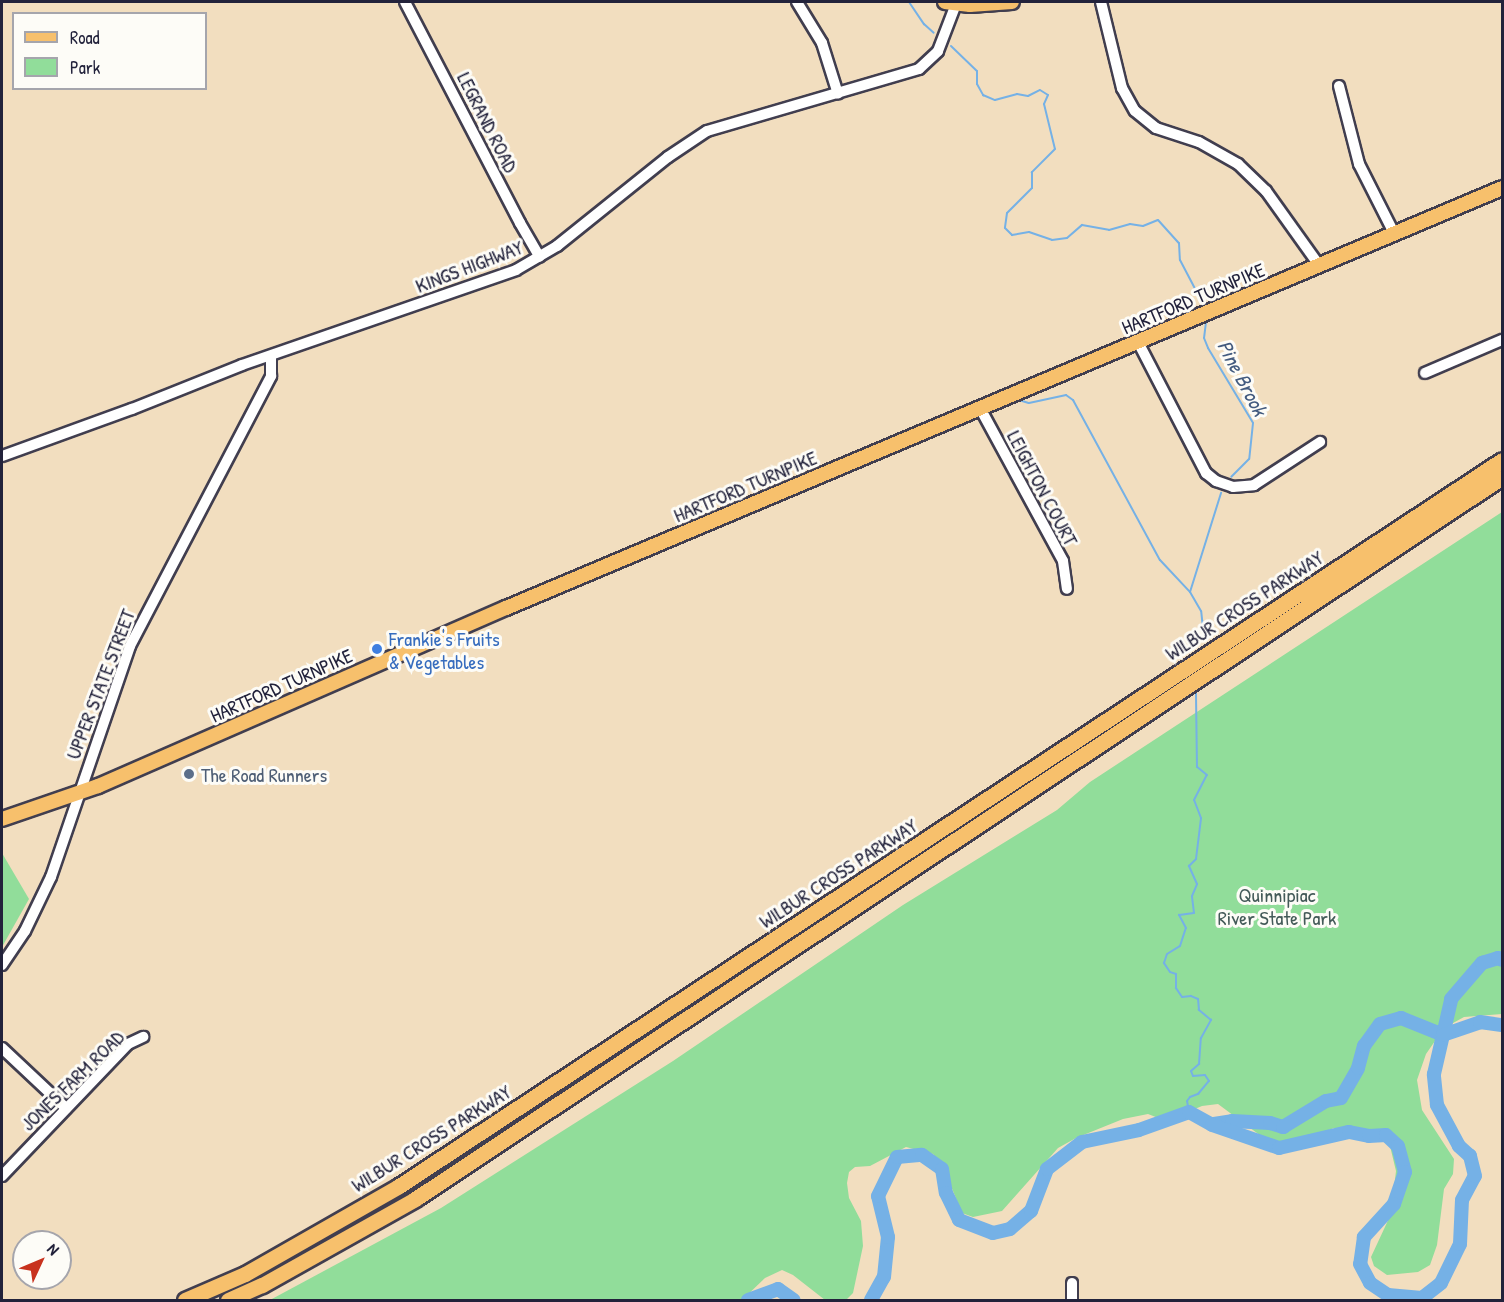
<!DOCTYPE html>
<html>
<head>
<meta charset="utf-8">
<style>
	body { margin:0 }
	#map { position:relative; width:1504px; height:1302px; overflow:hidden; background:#f2debf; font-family:"Patrick Hand",sans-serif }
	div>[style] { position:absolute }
	.green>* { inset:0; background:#91dd9a }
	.stream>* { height:2px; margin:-1px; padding:0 1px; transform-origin:1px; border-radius:1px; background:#75b1e6 }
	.river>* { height:14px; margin:-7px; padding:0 7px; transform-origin:7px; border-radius:7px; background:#75b1e6 }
	.roads { filter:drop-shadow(2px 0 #413e4f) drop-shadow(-2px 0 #413e4f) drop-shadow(0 2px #413e4f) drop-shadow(0 -2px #413e4f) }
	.minor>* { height:10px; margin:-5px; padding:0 5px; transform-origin:5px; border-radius:5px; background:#fff }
	.major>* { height:14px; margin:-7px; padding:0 7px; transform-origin:7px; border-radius:7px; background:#f7c06c }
	.highway>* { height:15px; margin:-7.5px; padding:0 7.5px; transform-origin:7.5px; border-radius:7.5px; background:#f7c06c }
	.dots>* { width:16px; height:16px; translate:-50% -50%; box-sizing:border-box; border:3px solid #fdfcf7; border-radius:50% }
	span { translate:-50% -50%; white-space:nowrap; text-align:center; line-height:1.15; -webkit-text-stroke:6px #fdfcf7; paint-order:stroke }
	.street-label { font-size:20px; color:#22223b }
	.shop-label { font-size:20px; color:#366cbe }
	.left { translate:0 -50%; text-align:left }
	.service-label { font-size:20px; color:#4e5e75 }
	.park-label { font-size:20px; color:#435a58 }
	.water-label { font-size:21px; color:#435b7f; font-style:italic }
	.frame { position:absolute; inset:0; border:3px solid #22223b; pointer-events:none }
	.legend { position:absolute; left:12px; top:12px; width:195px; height:78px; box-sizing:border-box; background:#fdfcf7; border:2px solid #a5a5ac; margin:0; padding:8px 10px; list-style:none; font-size:18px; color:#22223b }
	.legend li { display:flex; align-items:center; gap:12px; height:30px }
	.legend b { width:30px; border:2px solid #a5a5ac }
	.north { position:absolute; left:12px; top:1230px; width:60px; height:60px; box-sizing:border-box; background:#fdfcf7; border:2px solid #a5a5ac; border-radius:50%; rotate:46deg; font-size:16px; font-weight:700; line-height:24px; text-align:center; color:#22223b }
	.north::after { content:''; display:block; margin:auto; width:21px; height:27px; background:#c8321e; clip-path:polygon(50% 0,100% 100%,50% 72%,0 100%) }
</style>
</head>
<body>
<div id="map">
	<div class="green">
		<i style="clip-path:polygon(1502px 512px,1502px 1014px,1464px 1017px,1444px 1028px,1426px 1054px,1417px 1080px,1422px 1110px,1454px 1159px,1453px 1174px,1444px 1189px,1437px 1245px,1430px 1265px,1418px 1272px,1387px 1275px,1374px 1266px,1371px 1257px,1391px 1214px,1396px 1171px,1390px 1146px,1372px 1133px,1334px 1128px,1291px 1145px,1261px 1136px,1218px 1104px,1202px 1106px,1166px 1121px,1148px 1114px,1123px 1119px,1076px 1138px,1058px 1148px,1002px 1211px,973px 1217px,962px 1213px,944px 1169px,933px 1154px,906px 1147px,870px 1166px,855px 1167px,849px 1172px,847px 1183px,849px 1198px,861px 1221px,863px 1246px,853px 1293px,846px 1300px,825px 1300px,793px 1275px,782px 1270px,765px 1278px,742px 1300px,270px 1300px,441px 1208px,673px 1061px,903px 905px,1057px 810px,1090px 782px)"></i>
		<i style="clip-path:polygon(2px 853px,29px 899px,2px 947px)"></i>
	</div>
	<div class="stream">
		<i style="left:909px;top:2px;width:27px;rotate:56deg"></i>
		<i style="left:924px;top:24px;width:13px;rotate:42deg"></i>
		<i style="left:951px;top:46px;width:36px;rotate:44deg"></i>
		<i style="left:977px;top:71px;width:13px;rotate:90deg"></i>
		<i style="left:977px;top:84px;width:13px;rotate:61deg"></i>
		<i style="left:983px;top:95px;width:13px;rotate:23deg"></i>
		<i style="left:995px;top:100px;width:23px;rotate:-15deg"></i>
		<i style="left:1017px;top:94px;width:11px;rotate:10deg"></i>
		<i style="left:1028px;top:96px;width:13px;rotate:-27deg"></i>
		<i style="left:1040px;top:90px;width:9px;rotate:32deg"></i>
		<i style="left:1048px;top:95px;width:10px;rotate:114deg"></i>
		<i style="left:1044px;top:104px;width:46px;rotate:76.3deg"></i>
		<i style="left:1055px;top:149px;width:33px;rotate:135deg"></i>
		<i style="left:1032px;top:172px;width:16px;rotate:90deg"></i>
		<i style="left:1032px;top:188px;width:35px;rotate:135deg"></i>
		<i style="left:1007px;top:213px;width:15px;rotate:98deg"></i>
		<i style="left:1005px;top:228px;width:10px;rotate:45deg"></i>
		<i style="left:1012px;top:235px;width:17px;rotate:-10deg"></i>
		<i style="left:1029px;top:232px;width:24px;rotate:19deg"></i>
		<i style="left:1052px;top:240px;width:15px;rotate:-8deg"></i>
		<i style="left:1067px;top:238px;width:20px;rotate:-41deg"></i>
		<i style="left:1082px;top:225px;width:27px;rotate:10deg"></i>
		<i style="left:1109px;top:230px;width:22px;rotate:-16deg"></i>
		<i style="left:1130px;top:224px;width:13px;rotate:9deg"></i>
		<i style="left:1143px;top:226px;width:16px;rotate:-22deg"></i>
		<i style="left:1158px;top:220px;width:31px;rotate:48deg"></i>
		<i style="left:1179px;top:243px;width:17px;rotate:87deg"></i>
		<i style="left:1180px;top:260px;width:52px;rotate:62.4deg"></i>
		<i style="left:1206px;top:322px;width:16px;rotate:97deg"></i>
		<i style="left:1204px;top:338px;width:11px;rotate:68deg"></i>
		<i style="left:1208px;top:348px;width:87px;rotate:59deg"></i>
		<i style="left:1253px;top:423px;width:36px;rotate:96deg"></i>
		<i style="left:1249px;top:459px;width:25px;rotate:135deg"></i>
		<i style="left:1019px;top:400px;width:10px;rotate:17deg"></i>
		<i style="left:1029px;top:403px;width:38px;rotate:-12deg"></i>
		<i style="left:1066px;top:395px;width:9px;rotate:36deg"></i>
		<i style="left:1073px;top:400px;width:182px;rotate:61.5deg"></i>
		<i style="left:1160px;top:560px;width:44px;rotate:46.8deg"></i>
		<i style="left:1204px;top:638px;width:27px;rotate:-96deg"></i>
		<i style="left:1201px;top:611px;width:22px;rotate:-120deg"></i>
		<i style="left:1190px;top:592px;width:104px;rotate:-72.6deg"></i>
		<i style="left:1189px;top:1112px;width:11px;rotate:-100deg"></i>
		<i style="left:1187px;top:1101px;width:5px;rotate:-53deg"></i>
		<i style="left:1190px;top:1097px;width:9px;rotate:-21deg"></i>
		<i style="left:1198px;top:1094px;width:17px;rotate:-50deg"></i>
		<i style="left:1209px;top:1081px;width:7px;rotate:-124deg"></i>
		<i style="left:1205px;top:1075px;width:12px;rotate:175deg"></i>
		<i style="left:1193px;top:1076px;width:5px;rotate:-112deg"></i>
		<i style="left:1191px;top:1071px;width:11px;rotate:-41deg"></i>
		<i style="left:1199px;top:1064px;width:26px;rotate:-86deg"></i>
		<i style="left:1201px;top:1038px;width:21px;rotate:-61deg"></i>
		<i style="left:1211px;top:1020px;width:16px;rotate:-140deg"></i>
		<i style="left:1199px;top:1010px;width:11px;rotate:-95deg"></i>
		<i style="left:1198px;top:999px;width:8px;rotate:-157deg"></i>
		<i style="left:1191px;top:996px;width:9px;rotate:174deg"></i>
		<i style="left:1182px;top:997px;width:11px;rotate:-124deg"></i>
		<i style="left:1176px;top:988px;width:14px;rotate:-90deg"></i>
		<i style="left:1176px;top:974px;width:6px;rotate:-162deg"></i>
		<i style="left:1170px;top:972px;width:11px;rotate:-124deg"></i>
		<i style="left:1164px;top:963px;width:9px;rotate:-72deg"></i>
		<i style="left:1167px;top:954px;width:15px;rotate:-32deg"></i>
		<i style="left:1180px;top:946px;width:19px;rotate:-72deg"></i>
		<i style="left:1186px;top:928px;width:15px;rotate:-118deg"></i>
		<i style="left:1179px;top:915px;width:15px;rotate:-8deg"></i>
		<i style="left:1194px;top:913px;width:17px;rotate:-97deg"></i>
		<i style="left:1192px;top:896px;width:13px;rotate:-67deg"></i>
		<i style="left:1197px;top:884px;width:20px;rotate:-114deg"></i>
		<i style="left:1189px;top:866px;width:10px;rotate:-45deg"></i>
		<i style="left:1196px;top:859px;width:41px;rotate:-83deg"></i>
		<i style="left:1201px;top:818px;width:19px;rotate:-111deg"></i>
		<i style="left:1194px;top:800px;width:28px;rotate:-63deg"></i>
		<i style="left:1207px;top:775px;width:13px;rotate:-141deg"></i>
		<i style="left:1197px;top:767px;width:74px;rotate:-90.8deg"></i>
	</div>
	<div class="river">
		<i style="left:1214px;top:1124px;width:18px;rotate:-9deg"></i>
		<i style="left:1232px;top:1121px;width:38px;rotate:3deg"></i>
		<i style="left:1270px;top:1123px;width:14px;rotate:17deg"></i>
		<i style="left:1283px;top:1127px;width:50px;rotate:-31.2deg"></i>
		<i style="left:1326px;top:1101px;width:15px;rotate:-11deg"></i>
		<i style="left:1341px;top:1098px;width:34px;rotate:-60deg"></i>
		<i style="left:1358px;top:1068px;width:23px;rotate:-75deg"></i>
		<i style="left:1364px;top:1046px;width:27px;rotate:-54deg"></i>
		<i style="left:1380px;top:1024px;width:22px;rotate:-16deg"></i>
		<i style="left:1401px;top:1018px;width:45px;rotate:22deg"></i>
		<i style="left:1443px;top:1035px;width:37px;rotate:-77deg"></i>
		<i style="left:1451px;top:999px;width:48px;rotate:-49.3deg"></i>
		<i style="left:1482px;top:963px;width:17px;rotate:-17deg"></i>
		<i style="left:1498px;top:958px;width:4px;rotate:27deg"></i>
		<i style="left:748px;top:1300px;width:32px;rotate:-20deg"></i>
		<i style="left:778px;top:1289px;width:19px;rotate:35deg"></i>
		<i style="left:871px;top:1300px;width:26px;rotate:-61deg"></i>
		<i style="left:884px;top:1277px;width:40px;rotate:-84.3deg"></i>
		<i style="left:888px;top:1237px;width:42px;rotate:-103.7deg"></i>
		<i style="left:878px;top:1196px;width:43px;rotate:-64deg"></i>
		<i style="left:897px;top:1157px;width:25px;rotate:-5deg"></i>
		<i style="left:922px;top:1155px;width:24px;rotate:35deg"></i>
		<i style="left:942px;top:1169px;width:24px;rotate:81deg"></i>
		<i style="left:946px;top:1193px;width:30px;rotate:64deg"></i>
		<i style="left:959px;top:1220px;width:36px;rotate:21deg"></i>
		<i style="left:993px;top:1233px;width:17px;rotate:-13deg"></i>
		<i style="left:1010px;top:1229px;width:28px;rotate:-41deg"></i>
		<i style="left:1031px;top:1211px;width:45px;rotate:-69.1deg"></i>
		<i style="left:1047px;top:1169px;width:44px;rotate:-37.6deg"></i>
		<i style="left:1082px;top:1142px;width:58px;rotate:-11.9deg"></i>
		<i style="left:1139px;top:1130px;width:53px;rotate:-19.8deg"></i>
		<i style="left:1189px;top:1112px;width:26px;rotate:29deg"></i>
		<i style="left:1212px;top:1125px;width:71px;rotate:18.9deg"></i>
		<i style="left:1279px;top:1148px;width:72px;rotate:-12.9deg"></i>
		<i style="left:1349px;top:1132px;width:20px;rotate:11deg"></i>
		<i style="left:1369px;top:1136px;width:17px;rotate:-3deg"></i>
		<i style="left:1386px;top:1135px;width:16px;rotate:43deg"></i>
		<i style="left:1398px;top:1146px;width:27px;rotate:75deg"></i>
		<i style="left:1405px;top:1172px;width:34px;rotate:109deg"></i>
		<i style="left:1394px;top:1204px;width:45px;rotate:132.3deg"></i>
		<i style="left:1364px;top:1237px;width:27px;rotate:98deg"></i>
		<i style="left:1360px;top:1264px;width:21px;rotate:62deg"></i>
		<i style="left:1370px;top:1283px;width:22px;rotate:34deg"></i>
		<i style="left:1388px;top:1295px;width:34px;rotate:5deg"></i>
		<i style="left:1422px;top:1298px;width:24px;rotate:-38deg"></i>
		<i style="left:1441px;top:1283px;width:43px;rotate:-64deg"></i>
		<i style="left:1460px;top:1244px;width:44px;rotate:-87.4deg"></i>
		<i style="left:1462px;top:1200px;width:27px;rotate:-62deg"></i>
		<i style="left:1475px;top:1176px;width:21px;rotate:-104deg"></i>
		<i style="left:1470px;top:1156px;width:15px;rotate:-138deg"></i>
		<i style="left:1459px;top:1146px;width:47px;rotate:-118.2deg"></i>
		<i style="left:1437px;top:1105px;width:31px;rotate:-96deg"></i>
		<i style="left:1434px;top:1074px;width:40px;rotate:-77deg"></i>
		<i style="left:1443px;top:1035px;width:39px;rotate:-19deg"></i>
		<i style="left:1480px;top:1022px;width:22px;rotate:8deg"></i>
	</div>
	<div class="roads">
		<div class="minor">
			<i style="left:405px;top:2px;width:249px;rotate:62.5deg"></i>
			<i style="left:520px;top:223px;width:39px;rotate:60deg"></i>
			<i style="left:797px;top:2px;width:48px;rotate:58.6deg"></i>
			<i style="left:822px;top:43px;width:53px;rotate:72.6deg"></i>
			<i style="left:1101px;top:2px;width:89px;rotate:76.3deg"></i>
			<i style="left:1122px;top:88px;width:26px;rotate:61deg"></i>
			<i style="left:1135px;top:111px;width:27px;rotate:39deg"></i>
			<i style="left:1156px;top:128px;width:45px;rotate:18deg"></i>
			<i style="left:1199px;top:142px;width:45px;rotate:29.4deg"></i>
			<i style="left:1238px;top:164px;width:39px;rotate:44deg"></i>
			<i style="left:1266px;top:191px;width:91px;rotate:54.4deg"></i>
			<i style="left:1339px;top:86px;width:81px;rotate:75.6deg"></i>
			<i style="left:1359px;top:164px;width:77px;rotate:63.1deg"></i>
			<i style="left:1138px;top:342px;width:148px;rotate:62.6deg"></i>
			<i style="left:1206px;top:473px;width:13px;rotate:39deg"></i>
			<i style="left:1216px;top:481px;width:18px;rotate:19deg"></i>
			<i style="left:1233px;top:487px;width:21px;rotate:-5deg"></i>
			<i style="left:1254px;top:485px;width:79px;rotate:-33.1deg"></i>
			<i style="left:1425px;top:373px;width:84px;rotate:-23.2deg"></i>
			<i style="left:980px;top:408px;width:174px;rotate:61.5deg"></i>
			<i style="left:1063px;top:561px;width:28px;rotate:82deg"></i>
			<i style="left:2px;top:456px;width:138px;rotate:-19.9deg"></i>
			<i style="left:132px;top:409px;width:118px;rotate:-21.8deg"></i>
			<i style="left:242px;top:365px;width:290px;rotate:-19.1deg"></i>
			<i style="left:516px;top:270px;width:48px;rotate:-30.3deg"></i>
			<i style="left:557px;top:246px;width:142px;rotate:-38.7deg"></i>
			<i style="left:668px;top:157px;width:47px;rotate:-33.7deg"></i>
			<i style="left:707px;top:131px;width:221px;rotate:-16.3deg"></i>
			<i style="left:919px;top:69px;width:26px;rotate:-43deg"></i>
			<i style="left:938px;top:51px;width:50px;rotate:-69deg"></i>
			<i style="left:2px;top:965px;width:41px;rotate:-55.9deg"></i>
			<i style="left:25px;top:931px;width:60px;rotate:-64.3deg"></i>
			<i style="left:51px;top:877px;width:244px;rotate:-71.1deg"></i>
			<i style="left:130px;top:646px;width:305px;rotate:-62.4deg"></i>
			<i style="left:271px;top:376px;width:20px;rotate:-90deg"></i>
			<i style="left:2px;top:1048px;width:88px;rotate:43.2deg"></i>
			<i style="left:2px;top:1176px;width:182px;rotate:-46.3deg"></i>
			<i style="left:128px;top:1044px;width:17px;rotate:-25deg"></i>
			<i style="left:1072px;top:1283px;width:17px;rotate:90deg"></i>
		</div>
		<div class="major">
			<i style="left:945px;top:2px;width:25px;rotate:7deg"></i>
			<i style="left:970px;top:5px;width:42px;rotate:-4.1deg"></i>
			<i style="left:2px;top:819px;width:102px;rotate:-19deg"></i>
			<i style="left:98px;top:786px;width:445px;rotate:-23.6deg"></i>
			<i style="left:506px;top:608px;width:1081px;rotate:-22.86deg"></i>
		</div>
		<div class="highway">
			<i style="left:185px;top:1300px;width:65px;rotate:-23.4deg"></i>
			<i style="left:245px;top:1274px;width:177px;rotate:-29.7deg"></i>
			<i style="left:399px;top:1186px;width:1320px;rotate:-33.35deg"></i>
			<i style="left:228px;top:1300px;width:37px;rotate:-24deg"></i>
			<i style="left:262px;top:1285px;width:176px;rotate:-29.3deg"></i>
			<i style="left:415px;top:1199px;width:1305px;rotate:-33.59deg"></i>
		</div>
	</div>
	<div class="dots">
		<i style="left:377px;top:649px;background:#3f7fe0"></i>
		<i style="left:189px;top:774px;background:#5c6f8a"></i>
	</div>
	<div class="street-label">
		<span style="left:488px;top:122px;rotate:63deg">LEGRAND ROAD</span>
		<span style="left:469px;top:266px;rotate:-21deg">KINGS HIGHWAY</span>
		<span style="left:1193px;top:298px;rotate:-23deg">HARTFORD TURNPIKE</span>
		<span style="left:745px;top:486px;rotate:-23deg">HARTFORD TURNPIKE</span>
		<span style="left:1043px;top:488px;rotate:62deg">LEIGHTON COURT</span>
		<span style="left:1244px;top:605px;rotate:-33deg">WILBUR CROSS PARKWAY</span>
		<span style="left:100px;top:684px;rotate:-69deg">UPPER STATE STREET</span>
		<span style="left:281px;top:685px;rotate:-24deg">HARTFORD TURNPIKE</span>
		<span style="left:838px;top:873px;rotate:-33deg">WILBUR CROSS PARKWAY</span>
		<span style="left:72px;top:1080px;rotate:-44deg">JONES FARM ROAD</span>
		<span style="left:431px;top:1138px;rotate:-32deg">WILBUR CROSS PARKWAY</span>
	</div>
	<div class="shop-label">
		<span class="left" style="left:389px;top:650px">Frankie's Fruits<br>&amp; Vegetables</span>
	</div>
	<div class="service-label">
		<span class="left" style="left:201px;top:774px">The Road Runners</span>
	</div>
	<div class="park-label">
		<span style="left:1277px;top:906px">Quinnipiac<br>River State Park</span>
	</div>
	<div class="water-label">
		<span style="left:1242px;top:378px;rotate:62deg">Pine Brook</span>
	</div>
	<div class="frame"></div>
	<ul class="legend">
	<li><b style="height:8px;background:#f7c06c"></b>Road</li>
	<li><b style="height:16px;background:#91dd9a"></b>Park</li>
	</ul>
	<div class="north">N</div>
</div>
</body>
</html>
